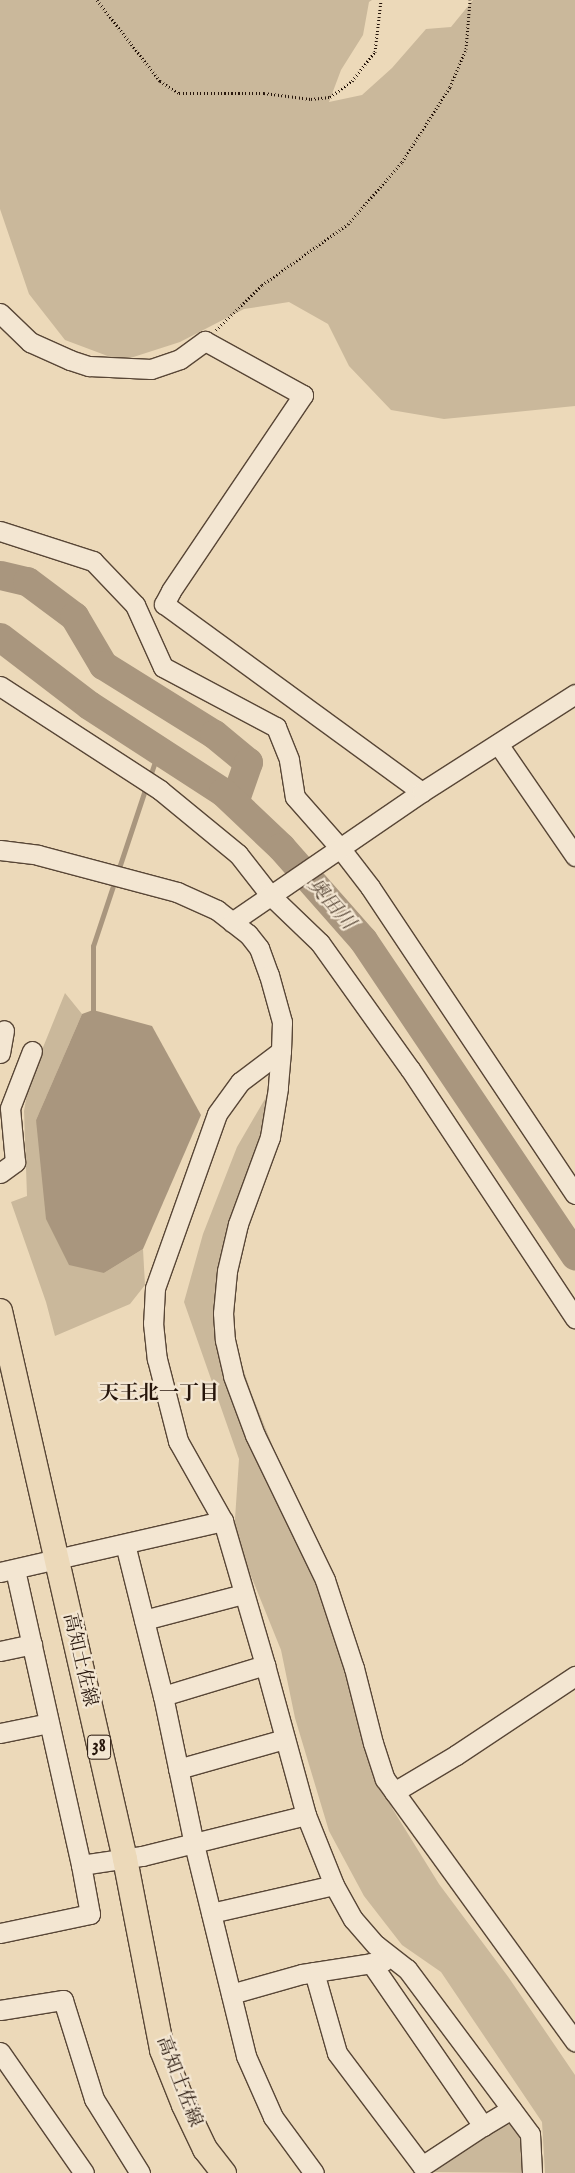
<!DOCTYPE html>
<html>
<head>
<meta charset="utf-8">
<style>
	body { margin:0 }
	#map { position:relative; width:575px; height:2173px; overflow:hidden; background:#ecd9b9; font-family:"IM FELL English","Noto Serif JP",serif }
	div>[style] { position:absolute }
	.green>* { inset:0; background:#cab89b }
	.water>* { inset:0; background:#a9967e }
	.stream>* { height:5px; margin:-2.5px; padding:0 2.5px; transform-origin:2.5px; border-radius:2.5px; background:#a9967e }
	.river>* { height:29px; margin:-14.5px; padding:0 14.5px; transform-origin:14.5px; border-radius:14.5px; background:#a9967e }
	.path>* { height:3px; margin-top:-1.5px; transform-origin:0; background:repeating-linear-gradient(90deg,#26150b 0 1px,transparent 0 3.5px) }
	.roads { filter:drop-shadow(1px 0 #584636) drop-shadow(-1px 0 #584636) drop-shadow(0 1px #584636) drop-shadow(0 -1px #584636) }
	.minor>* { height:19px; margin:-9.5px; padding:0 9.5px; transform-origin:9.5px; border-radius:9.5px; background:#f3e6d2 }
	.major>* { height:24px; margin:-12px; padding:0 12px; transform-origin:12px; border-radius:12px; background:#ecd9b9 }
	span { translate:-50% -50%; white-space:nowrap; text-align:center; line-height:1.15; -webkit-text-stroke:4.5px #f3e6d2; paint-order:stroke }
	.shield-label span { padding:1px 4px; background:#f3e6d2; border:1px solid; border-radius:4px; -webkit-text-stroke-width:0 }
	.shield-label { font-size:18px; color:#26150b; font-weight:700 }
	.street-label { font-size:19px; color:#26150b }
	.water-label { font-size:20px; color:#5a4939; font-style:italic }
	.neighbourhood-label { font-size:20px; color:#26150b; font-weight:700 }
</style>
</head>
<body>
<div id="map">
	<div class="green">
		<i style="clip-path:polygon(0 0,372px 0,369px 2px,363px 35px,341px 70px,329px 102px,362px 95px,392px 68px,426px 29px,451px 27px,473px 0,575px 0,575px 406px,444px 419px,391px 410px,349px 366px,328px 324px,289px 302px,244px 309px,180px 342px,121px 361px,65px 340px,29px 294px,0 209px)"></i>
		<i style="clip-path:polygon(65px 993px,82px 1014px,36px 1120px,104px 1273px,143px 1249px,145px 1285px,130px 1304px,55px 1336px,46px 1302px,11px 1202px,27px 1196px,24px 1111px,29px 1082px)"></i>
		<i style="clip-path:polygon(283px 1068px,221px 1302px,251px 1392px,322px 1569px,369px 1709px,392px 1808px,439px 1884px,509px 1978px,575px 2075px,575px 2173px,545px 2173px,542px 2122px,441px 1972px,402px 1945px,364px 1896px,329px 1831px,295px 1718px,281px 1650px,234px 1534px,239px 1459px,184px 1302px,203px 1234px,237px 1147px)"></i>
		<i style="clip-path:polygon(510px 2120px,523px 2138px,525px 2173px,432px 2172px)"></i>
	</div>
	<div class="water">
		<i style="clip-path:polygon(93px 1010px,152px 1026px,201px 1115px,143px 1249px,104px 1273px,69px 1265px,46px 1219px,36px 1120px,82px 1014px)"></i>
	</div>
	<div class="stream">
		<i style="left:149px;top:779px;width:31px;rotate:-71deg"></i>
		<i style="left:93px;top:1010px;width:64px;rotate:-90deg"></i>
		<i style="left:93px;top:946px;width:168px;rotate:-71.6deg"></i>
	</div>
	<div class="river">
		<i style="left:0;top:575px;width:28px;rotate:13deg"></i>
		<i style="left:27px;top:581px;width:59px;rotate:36.7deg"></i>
		<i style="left:74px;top:616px;width:57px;rotate:59.4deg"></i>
		<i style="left:103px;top:665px;width:131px;rotate:31.9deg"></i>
		<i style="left:214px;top:734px;width:44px;rotate:39.5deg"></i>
		<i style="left:248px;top:762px;width:42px;rotate:109.3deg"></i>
		<i style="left:0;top:637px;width:112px;rotate:37.4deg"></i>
		<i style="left:89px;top:705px;width:160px;rotate:33deg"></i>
		<i style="left:223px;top:792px;width:80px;rotate:43.5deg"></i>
		<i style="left:281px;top:847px;width:124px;rotate:48.6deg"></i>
		<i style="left:363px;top:940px;width:380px;rotate:56.1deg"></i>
	</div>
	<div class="path">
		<i style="left:97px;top:0;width:103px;rotate:52.1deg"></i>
		<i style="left:160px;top:81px;width:22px;rotate:32deg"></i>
		<i style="left:179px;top:93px;width:85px"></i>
		<i style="left:264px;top:93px;width:47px;rotate:7.3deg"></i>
		<i style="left:311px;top:99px;width:19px;rotate:-6deg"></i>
		<i style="left:330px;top:97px;width:27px;rotate:-36deg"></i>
		<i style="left:352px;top:81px;width:37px;rotate:-52deg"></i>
		<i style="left:375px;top:52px;width:52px;rotate:-83.4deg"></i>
		<i style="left:216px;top:330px;width:64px;rotate:-44.4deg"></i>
		<i style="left:262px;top:285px;width:105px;rotate:-35.3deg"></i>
		<i style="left:348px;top:224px;width:82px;rotate:-48.9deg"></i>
		<i style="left:402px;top:162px;width:89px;rotate:-57.4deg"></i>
		<i style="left:450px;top:87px;width:41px;rotate:-67.2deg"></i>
		<i style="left:466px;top:49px;width:49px;rotate:-85.3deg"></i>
	</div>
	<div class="roads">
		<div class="minor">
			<i style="left:0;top:313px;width:42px;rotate:44deg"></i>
			<i style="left:30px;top:342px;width:44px;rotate:24.2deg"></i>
			<i style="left:70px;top:360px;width:20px;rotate:18deg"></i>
			<i style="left:89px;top:366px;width:62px;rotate:2.8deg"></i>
			<i style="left:151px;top:369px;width:31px;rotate:-19deg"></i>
			<i style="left:180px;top:359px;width:31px;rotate:-36deg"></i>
			<i style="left:205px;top:341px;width:112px;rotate:28.9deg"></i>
			<i style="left:303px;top:395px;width:236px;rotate:124deg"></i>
			<i style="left:171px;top:591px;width:15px;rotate:118deg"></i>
			<i style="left:164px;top:604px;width:319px;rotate:36.1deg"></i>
			<i style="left:0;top:531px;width:98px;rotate:17.9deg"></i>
			<i style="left:93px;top:561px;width:61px;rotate:46.3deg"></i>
			<i style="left:135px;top:605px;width:68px;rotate:65.7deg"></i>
			<i style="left:163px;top:667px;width:128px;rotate:28deg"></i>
			<i style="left:276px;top:727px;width:35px;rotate:68deg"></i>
			<i style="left:289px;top:760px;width:37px;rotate:81deg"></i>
			<i style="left:295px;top:797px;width:68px;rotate:48.6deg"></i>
			<i style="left:340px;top:848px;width:49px;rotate:52.4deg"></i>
			<i style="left:370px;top:887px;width:369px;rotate:56.3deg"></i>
			<i style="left:0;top:686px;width:191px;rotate:33deg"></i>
			<i style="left:160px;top:790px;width:101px;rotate:39.4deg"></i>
			<i style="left:238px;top:854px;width:52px;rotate:52deg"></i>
			<i style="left:270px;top:895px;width:69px;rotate:43.8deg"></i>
			<i style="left:320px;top:943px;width:155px;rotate:54.5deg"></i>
			<i style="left:410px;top:1069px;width:299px;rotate:56.5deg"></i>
			<i style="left:498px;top:744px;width:136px;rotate:55.5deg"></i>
			<i style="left:0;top:850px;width:38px;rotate:7deg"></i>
			<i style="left:38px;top:855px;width:144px;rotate:14.9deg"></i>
			<i style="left:177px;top:892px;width:44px;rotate:24.2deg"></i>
			<i style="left:217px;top:910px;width:39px;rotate:38deg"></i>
			<i style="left:248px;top:934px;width:18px;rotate:52deg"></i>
			<i style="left:259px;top:948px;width:29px;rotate:70deg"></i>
			<i style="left:269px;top:975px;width:49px;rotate:74.5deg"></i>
			<i style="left:282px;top:1022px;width:29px;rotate:92deg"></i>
			<i style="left:281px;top:1051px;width:37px;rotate:95deg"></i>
			<i style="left:278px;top:1088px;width:50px;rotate:99.3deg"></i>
			<i style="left:270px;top:1137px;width:93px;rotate:110.2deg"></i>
			<i style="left:238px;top:1224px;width:48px;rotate:103.2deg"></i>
			<i style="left:227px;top:1271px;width:42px;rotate:95.4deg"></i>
			<i style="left:223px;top:1313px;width:27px;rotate:86deg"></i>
			<i style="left:225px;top:1340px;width:37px;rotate:77deg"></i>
			<i style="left:233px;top:1376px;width:63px;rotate:69.6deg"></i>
			<i style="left:255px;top:1435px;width:161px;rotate:64.2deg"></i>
			<i style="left:325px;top:1580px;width:93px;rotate:71.8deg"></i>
			<i style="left:354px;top:1668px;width:77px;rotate:75.8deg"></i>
			<i style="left:373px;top:1743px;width:38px;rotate:72deg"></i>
			<i style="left:385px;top:1779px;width:324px;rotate:54.1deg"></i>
			<i style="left:232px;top:922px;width:230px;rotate:-34.4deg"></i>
			<i style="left:422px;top:792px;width:182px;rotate:-32.6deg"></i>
			<i style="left:281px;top:1051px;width:51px;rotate:142.9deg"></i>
			<i style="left:240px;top:1082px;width:39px;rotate:126deg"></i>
			<i style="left:217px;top:1114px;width:185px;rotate:109.6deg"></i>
			<i style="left:155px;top:1288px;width:35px;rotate:93deg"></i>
			<i style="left:153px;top:1323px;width:36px;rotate:84deg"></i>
			<i style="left:157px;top:1359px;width:85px;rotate:75.6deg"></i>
			<i style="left:178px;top:1441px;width:92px;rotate:60.6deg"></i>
			<i style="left:223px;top:1521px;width:150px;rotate:73.7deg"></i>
			<i style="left:265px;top:1665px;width:156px;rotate:74.7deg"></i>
			<i style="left:306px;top:1815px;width:75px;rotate:68.2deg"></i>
			<i style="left:334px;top:1885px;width:39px;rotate:61deg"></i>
			<i style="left:353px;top:1919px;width:35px;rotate:49deg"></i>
			<i style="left:376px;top:1945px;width:39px;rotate:38deg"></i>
			<i style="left:407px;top:1969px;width:206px;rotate:53.3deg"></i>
			<i style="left:530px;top:2134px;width:39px;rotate:87deg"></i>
			<i style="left:0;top:1053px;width:23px;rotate:-80deg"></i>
			<i style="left:0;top:1173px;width:19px;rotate:-36deg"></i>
			<i style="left:15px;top:1162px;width:54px;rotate:-95.3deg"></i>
			<i style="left:10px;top:1108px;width:61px;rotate:-68.9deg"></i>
			<i style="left:125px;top:1544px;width:157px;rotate:76deg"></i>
			<i style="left:163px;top:1696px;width:151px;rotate:78.2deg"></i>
			<i style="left:194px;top:1844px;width:218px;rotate:76.2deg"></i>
			<i style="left:246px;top:2056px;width:67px;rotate:66.1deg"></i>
			<i style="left:273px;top:2117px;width:69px;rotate:53.8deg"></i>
			<i style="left:0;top:1572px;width:229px;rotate:-12.9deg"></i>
			<i style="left:144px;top:1620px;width:102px;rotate:-14.7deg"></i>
			<i style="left:0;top:1651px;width:33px;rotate:-12deg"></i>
			<i style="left:163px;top:1696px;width:107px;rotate:-16.9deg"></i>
			<i style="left:0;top:1733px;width:50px;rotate:-11.5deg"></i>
			<i style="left:178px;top:1769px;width:111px;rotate:-15.7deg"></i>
			<i style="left:394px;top:1792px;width:72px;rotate:-30.8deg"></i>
			<i style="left:456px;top:1755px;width:143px;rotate:-33.6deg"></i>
			<i style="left:81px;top:1865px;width:62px;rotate:-8.4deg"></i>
			<i style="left:142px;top:1856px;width:169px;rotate:-14deg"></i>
			<i style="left:211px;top:1913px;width:126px;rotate:-12.8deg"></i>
			<i style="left:0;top:1933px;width:92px;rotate:-11.9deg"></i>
			<i style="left:90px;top:1914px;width:50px;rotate:-100.4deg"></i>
			<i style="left:81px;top:1865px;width:303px;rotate:-102.6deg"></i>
			<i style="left:371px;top:1963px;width:198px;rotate:55.5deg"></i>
			<i style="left:483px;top:2126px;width:33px;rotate:-31deg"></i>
			<i style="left:314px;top:1972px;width:84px;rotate:74.1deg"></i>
			<i style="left:337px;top:2053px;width:141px;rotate:53deg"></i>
			<i style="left:422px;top:2166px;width:73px;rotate:-33.3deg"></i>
			<i style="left:231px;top:1994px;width:74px;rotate:-15.7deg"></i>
			<i style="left:302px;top:1974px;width:83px;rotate:-9deg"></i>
			<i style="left:0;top:2010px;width:64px;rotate:-9deg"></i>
			<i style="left:63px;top:2000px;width:104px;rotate:72.6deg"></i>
			<i style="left:94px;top:2099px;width:87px;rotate:58.1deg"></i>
			<i style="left:0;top:2052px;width:147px;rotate:55.2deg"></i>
		</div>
		<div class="major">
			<i style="left:0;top:1311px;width:562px;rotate:77.15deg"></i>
			<i style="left:125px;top:1859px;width:195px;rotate:79deg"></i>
			<i style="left:162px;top:2050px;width:59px;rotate:68.2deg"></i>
			<i style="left:184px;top:2105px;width:49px;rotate:64.5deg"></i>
			<i style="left:205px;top:2149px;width:31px;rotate:52deg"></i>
		</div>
	</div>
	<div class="shield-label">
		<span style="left:99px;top:1747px">38</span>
	</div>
	<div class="street-label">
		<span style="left:79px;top:1660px;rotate:77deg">高知土佐線</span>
		<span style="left:178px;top:2082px;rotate:69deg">高知土佐線</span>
	</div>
	<div class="water-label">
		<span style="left:331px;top:904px;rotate:49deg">奥田川</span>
	</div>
	<div class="neighbourhood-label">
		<span style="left:159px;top:1393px">天王北一丁目</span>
	</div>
</div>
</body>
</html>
